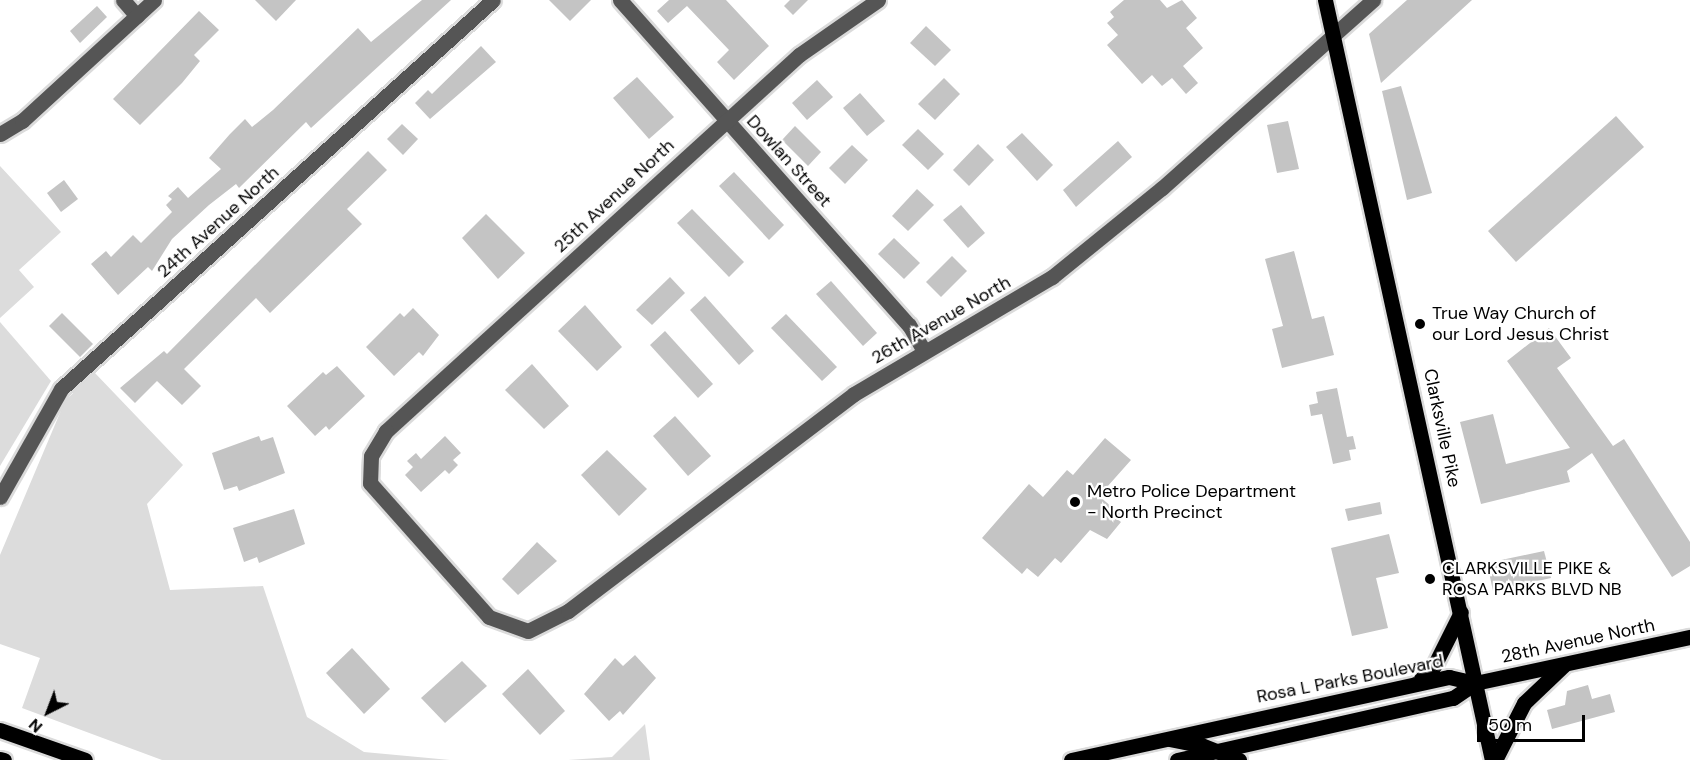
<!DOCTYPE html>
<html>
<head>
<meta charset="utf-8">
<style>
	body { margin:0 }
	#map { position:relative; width:1690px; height:760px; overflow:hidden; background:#fff; font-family:"DM Sans",sans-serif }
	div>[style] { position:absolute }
	.green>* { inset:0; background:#dcdcdc }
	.building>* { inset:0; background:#c4c4c4 }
	.roads { filter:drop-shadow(2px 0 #dbdbdb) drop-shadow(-2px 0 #dbdbdb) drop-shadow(0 2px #dbdbdb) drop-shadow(0 -2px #dbdbdb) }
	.minor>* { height:15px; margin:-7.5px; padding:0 7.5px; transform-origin:7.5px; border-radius:7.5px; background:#555 }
	.major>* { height:15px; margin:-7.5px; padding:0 7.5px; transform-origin:7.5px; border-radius:7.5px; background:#000 }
	.dots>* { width:16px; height:16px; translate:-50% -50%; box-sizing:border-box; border:3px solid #fff; border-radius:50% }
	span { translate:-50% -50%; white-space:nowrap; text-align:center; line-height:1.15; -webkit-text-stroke:4.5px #fff; paint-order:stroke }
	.street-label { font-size:18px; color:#000 }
	.poi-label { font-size:18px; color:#000 }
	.left { translate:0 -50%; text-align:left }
	.north { position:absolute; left:18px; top:682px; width:60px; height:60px; -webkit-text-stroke:4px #fff; paint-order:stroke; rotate:222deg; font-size:16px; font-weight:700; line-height:24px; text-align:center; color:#000 }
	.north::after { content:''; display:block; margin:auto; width:21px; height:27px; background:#000; clip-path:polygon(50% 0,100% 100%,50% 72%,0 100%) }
	.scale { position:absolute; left:1477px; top:715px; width:108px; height:27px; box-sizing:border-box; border:3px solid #000; border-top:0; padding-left:8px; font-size:18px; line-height:21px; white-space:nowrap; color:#000; -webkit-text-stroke:4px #fff; paint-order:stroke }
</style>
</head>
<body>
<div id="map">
	<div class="green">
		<i style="clip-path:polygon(0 166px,61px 232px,19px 270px,34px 287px,0 318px)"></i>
		<i style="clip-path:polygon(0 322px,51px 381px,0 466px)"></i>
		<i style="clip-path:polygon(94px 372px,183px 465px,147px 504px,170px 590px,263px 586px,307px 717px,364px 752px,450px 760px,162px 760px,22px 708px,40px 658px,0 644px,0 555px,65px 401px)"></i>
		<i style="clip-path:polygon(645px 724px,650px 760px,568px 760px,612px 757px)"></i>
	</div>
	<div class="building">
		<i style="clip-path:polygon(255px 0,296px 0,276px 21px)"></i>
		<i style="clip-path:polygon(422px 0,451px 0,311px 128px,306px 122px,239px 188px,236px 184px,209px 205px,172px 239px,152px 271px,148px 267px,118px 295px,91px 264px,106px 251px,111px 257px,133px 235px,141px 243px,172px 212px,166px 205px,172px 199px,168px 196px,178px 187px,188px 198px,221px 169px,209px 158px,230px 134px,245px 119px,252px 127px,273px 110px,358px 28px,371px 42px)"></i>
		<i style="clip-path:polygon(549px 0,591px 0,570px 21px)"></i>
		<i style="clip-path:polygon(669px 0,726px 0,769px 46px,734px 80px,717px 62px,729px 50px,687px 6px,668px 23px,657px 11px)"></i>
		<i style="clip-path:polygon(790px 0,808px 0,793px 15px,784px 6px)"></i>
		<i style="clip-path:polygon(1124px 0,1160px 0,1167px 8px,1182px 0,1197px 18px,1186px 28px,1203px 48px,1183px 66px,1198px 83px,1186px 94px,1172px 78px,1162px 86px,1152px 75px,1142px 84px,1107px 45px,1118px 35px,1107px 23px,1114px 17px,1110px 12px)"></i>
		<i style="clip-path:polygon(1407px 0,1472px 0,1381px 83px,1369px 34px)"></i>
		<i style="clip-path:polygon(97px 6px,107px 17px,80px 43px,70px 31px)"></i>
		<i style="clip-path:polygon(199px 11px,219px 30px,194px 55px,200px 61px,182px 83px,140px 125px,113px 99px)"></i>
		<i style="clip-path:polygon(926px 26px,951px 50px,935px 66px,910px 43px)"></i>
		<i style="clip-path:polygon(481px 46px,496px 62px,430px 119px,415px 103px,428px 90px,432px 94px)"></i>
		<i style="clip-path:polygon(637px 77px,674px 117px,649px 139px,613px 98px)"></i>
		<i style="clip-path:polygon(944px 78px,960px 94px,935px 120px,918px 104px)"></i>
		<i style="clip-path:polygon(817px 80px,833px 97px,807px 120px,792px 103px)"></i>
		<i style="clip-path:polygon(1401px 86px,1432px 193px,1407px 200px,1382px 91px)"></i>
		<i style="clip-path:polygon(860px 93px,885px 121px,867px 136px,843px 108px)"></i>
		<i style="clip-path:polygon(1616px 116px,1644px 147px,1516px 262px,1488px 231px)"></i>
		<i style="clip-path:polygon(1288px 121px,1299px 169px,1277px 173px,1267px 125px)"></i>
		<i style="clip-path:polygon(402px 124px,418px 139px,403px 155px,387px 139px)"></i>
		<i style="clip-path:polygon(795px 126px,821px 152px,808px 166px,782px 140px)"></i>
		<i style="clip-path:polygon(918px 129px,944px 154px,928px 170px,902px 145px)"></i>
		<i style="clip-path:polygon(1022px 133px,1053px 165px,1037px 181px,1006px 147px)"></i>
		<i style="clip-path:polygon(1118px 141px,1132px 157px,1076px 207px,1063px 190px)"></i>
		<i style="clip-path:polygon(978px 144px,994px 160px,969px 186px,953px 170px)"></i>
		<i style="clip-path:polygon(852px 145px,868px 160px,845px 184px,829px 168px)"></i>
		<i style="clip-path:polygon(368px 151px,387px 170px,347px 209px,362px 224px,270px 313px,256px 298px,184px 369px,201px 386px,182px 405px,157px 381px,135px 403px,120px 388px,164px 351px,167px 354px)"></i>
		<i style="clip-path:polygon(734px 172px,784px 225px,769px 240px,719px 186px)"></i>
		<i style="clip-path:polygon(64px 180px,78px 199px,61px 212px,47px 193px)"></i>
		<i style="clip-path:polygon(917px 189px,934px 205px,908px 231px,892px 216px)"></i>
		<i style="clip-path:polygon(961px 205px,985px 233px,968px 248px,943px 220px)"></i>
		<i style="clip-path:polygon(692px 209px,744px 262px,729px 277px,677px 223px)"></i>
		<i style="clip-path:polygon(486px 214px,525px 253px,498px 279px,462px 238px)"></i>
		<i style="clip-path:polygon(894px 238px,920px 263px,904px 279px,878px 254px)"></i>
		<i style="clip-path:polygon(1294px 251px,1312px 319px,1324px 316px,1334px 355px,1282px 368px,1272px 329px,1283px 326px,1265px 259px)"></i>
		<i style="clip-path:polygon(952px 256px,967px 271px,941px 297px,926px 282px)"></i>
		<i style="clip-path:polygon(670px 277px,685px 293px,652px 325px,636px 310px)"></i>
		<i style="clip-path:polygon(831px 281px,877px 333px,863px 346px,816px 294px)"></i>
		<i style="clip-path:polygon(705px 296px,754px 351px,739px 365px,690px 310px)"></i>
		<i style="clip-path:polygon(585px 305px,622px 347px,597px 371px,558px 331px)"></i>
		<i style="clip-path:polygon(413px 308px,439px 335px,423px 356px,419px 352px,394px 376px,366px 347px,400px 313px,404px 317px)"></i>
		<i style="clip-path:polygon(62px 313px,93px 344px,80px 357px,49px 326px)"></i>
		<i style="clip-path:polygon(786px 314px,837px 367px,822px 381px,771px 328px)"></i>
		<i style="clip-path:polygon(1549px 328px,1571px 358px,1557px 368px,1613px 446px,1624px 439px,1690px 542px,1690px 566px,1672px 577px,1592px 453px,1567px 471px,1570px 482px,1481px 504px,1460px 422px,1493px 414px,1506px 464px,1570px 448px,1507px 361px)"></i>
		<i style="clip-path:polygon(665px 331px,713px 384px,698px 398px,650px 345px)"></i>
		<i style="clip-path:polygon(532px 364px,569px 406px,544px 429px,505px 390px)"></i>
		<i style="clip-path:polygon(337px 366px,365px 396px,329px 430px,326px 426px,315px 436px,287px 406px,323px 372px,326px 375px)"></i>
		<i style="clip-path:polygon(1337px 388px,1347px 437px,1353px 436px,1356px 449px,1349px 450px,1351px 460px,1333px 464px,1322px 414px,1311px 416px,1309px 405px,1318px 403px,1316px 392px)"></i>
		<i style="clip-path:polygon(675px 416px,711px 456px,688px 476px,653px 436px)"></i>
		<i style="clip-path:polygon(259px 436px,261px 441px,273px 437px,285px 473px,239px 491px,237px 486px,224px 490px,212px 453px)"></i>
		<i style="clip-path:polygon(445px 436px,461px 453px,453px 460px,458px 465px,449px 474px,445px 470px,421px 492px,405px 475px,413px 467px,407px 461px,416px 453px,421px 459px)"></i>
		<i style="clip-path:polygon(1105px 438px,1131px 460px,1099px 496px,1120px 514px,1116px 518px,1121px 522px,1107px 539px,1090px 530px,1061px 563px,1055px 558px,1038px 577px,1027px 568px,1022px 574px,982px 538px,1029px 484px,1043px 497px,1067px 470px,1073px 475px)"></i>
		<i style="clip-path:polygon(607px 450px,647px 489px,619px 516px,581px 475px)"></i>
		<i style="clip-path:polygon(1380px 502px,1382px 514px,1348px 521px,1345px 509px)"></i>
		<i style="clip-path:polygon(294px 509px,305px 544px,259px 563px,257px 557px,244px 562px,233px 528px)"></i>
		<i style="clip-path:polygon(1389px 534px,1399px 573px,1376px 578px,1388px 628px,1352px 636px,1331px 548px)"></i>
		<i style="clip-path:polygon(537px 542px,557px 561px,518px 595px,502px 579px)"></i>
		<i style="clip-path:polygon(1544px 551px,1551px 578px,1493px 591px,1487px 563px)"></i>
		<i style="clip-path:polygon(352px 648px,390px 689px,364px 714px,326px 673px)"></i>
		<i style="clip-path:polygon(635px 655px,656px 678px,623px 715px,620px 711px,609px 721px,584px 694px,615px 658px,623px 666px)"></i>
		<i style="clip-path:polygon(462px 661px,487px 686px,445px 723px,421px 698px)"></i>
		<i style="clip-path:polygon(528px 669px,565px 711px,540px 735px,502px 694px)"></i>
		<i style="clip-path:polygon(1588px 685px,1592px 699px,1610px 694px,1615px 712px,1552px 729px,1547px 710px,1565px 705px,1567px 691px)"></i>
	</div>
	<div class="roads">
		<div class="minor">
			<i style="left:123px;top:0;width:21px;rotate:49deg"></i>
			<i style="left:620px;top:0;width:435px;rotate:48.4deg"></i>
			<i style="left:909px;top:325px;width:30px;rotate:60deg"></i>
			<i style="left:878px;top:0;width:96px;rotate:145.2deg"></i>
			<i style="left:799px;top:55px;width:559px;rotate:137.68deg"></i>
			<i style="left:386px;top:431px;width:29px;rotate:121deg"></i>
			<i style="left:371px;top:456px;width:27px;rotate:92deg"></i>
			<i style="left:370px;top:483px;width:179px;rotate:48.4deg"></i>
			<i style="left:489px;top:617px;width:41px;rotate:19.7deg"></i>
			<i style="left:528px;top:631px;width:45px;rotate:-26.6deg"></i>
			<i style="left:568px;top:611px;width:359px;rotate:-37.2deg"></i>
			<i style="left:854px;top:394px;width:230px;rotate:-30.6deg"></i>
			<i style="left:1052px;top:277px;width:141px;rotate:-39deg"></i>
			<i style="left:1162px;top:188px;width:283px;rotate:-41.7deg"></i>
			<i style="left:0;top:134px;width:26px;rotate:-31deg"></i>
			<i style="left:22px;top:121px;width:179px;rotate:-42.5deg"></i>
			<i style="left:0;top:497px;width:124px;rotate:-60.5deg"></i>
			<i style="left:61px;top:389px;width:581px;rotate:-42deg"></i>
		</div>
		<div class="major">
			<i style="left:1325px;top:0;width:778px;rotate:77.61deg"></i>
			<i style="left:1417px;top:683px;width:24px;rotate:-45deg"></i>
			<i style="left:1434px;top:666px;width:60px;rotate:-63.4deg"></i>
			<i style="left:0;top:730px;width:90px;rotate:19.4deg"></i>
			<i style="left:1169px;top:739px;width:33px;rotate:11deg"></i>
			<i style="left:1201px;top:745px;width:41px;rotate:21.5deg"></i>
			<i style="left:0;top:759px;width:4px;rotate:14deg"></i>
			<i style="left:1071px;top:760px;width:387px;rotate:-12.4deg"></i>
			<i style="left:1449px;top:677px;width:27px;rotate:13deg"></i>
			<i style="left:1475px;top:683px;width:220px;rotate:-12.1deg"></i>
			<i style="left:1177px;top:760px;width:283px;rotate:-12.7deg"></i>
			<i style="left:1453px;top:698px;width:27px;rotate:-34deg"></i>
			<i style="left:1495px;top:760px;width:64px;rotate:-63deg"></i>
			<i style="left:1524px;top:703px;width:55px;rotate:-43.5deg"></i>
		</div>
	</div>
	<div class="dots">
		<i style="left:1420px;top:324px;background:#000"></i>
		<i style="left:1075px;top:502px;background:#000"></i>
		<i style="left:1430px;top:579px;background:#000"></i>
	</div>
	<div class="street-label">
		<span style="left:789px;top:161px;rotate:48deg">Dowlan Street</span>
		<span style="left:614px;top:196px;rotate:-43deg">25th Avenue North</span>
		<span style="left:218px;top:222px;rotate:-42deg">24th Avenue North</span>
		<span style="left:941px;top:320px;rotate:-30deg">26th Avenue North</span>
		<span style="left:1442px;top:428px;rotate:78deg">Clarksville Pike</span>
		<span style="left:1578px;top:641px;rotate:-12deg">28th Avenue North</span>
		<span style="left:1350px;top:679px;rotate:-11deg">Rosa L Parks Boulevard</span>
	</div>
	<div class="poi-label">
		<span class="left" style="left:1432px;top:324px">True Way Church of<br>our Lord Jesus Christ</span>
		<span class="left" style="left:1087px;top:502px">Metro Police Department<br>- North Precinct</span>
		<span class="left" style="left:1442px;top:579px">CLARKSVILLE PIKE &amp;<br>ROSA PARKS BLVD NB</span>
	</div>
	<div class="north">N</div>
	<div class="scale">50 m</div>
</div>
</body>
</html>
